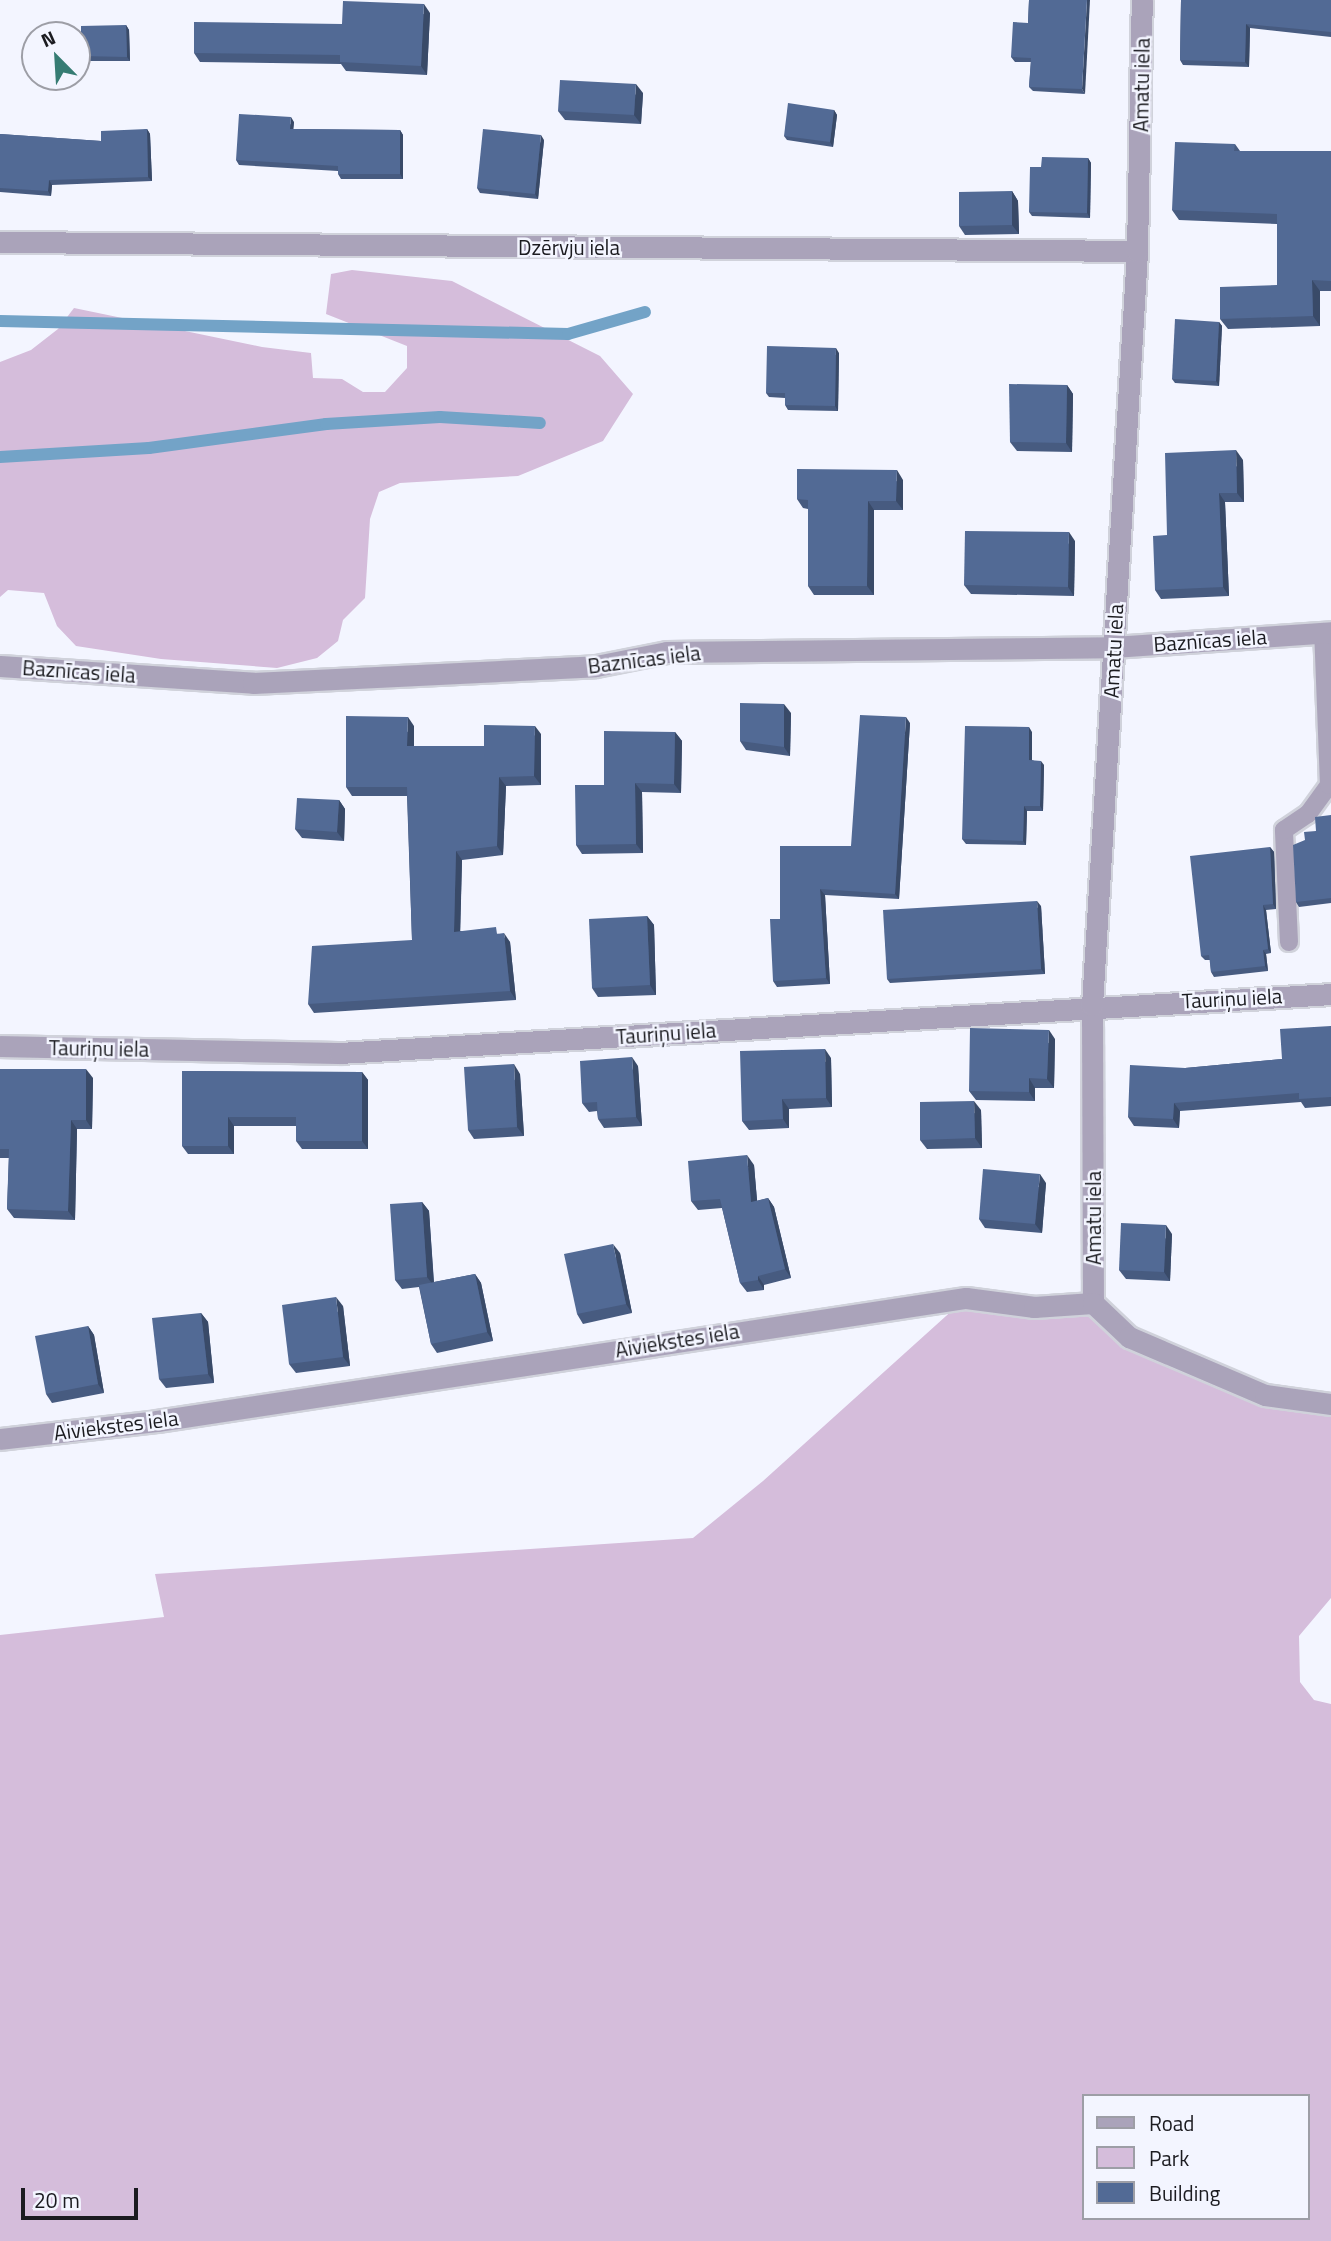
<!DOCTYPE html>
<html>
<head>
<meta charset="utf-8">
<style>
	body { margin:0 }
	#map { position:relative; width:1331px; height:2241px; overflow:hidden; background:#f3f5ff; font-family:"Titillium Web",sans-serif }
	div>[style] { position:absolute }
	.green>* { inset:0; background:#d5bddb }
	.stream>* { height:12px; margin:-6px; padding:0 6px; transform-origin:6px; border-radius:6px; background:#73a3c7 }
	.roads { filter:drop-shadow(2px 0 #d0d2db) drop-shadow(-2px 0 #d0d2db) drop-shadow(0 2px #d0d2db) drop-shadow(0 -2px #d0d2db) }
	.lane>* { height:18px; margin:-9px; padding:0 9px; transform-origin:9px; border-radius:9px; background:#aaa3ba }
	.street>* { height:21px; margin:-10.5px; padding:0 10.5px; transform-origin:10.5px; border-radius:10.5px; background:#aaa3ba }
	.wall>* { inset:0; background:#475b80 }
	.shaded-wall>* { inset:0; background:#394a68 }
	.building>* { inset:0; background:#526a95 }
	span { translate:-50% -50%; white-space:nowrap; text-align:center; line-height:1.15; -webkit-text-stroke:5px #f3f5ff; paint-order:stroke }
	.street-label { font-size:21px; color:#1b1b20 }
	.legend { position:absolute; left:1082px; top:2094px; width:228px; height:126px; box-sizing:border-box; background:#f3f5ff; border:2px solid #9d9ea6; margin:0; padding:9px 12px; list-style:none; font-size:21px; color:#1b1b20 }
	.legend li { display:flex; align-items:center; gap:14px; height:35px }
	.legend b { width:35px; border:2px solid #9d9ea6 }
	.north { position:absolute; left:21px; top:21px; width:70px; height:70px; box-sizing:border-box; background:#f3f5ff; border:2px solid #9d9ea6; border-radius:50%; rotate:336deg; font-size:19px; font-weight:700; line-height:28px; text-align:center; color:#1b1b20 }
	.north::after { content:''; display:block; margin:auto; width:24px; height:32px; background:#367c73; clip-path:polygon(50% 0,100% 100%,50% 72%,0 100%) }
	.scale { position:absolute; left:21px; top:2188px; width:117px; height:32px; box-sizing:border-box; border:4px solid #1b1b20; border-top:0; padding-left:9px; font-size:21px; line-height:24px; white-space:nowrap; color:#1b1b20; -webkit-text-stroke:5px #f3f5ff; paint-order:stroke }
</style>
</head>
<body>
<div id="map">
	<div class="green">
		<i style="clip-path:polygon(352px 270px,452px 281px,600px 356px,633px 394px,603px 441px,518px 476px,400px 483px,379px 492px,370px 519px,365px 598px,343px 620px,338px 641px,317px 658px,277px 668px,161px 659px,76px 646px,57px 626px,44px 593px,8px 590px,0 597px,0 362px,31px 350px,58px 329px,74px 308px,262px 347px,311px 353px,313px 378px,342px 379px,363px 392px,385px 392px,407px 368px,407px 346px,326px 314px,331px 274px)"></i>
		<i style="clip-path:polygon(evenodd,966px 1298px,1093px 1303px,1110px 1323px,1265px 1395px,1331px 1404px,1331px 1598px,1299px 1636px,1300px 1682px,1314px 1700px,1331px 1704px,1331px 2241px,0 2241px,0 1635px,164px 1617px,155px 1574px,693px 1538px,763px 1481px,966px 1298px,1084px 2096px,1308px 2096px,1308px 2218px,1084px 2218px,1084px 2096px)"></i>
	</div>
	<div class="stream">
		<i style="left:0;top:321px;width:568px;rotate:1.31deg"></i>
		<i style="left:568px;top:334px;width:80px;rotate:-15.9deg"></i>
		<i style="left:0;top:457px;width:149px;rotate:-3.5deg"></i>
		<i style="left:149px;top:448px;width:179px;rotate:-7.7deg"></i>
		<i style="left:326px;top:424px;width:114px;rotate:-3.5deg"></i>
		<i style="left:440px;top:417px;width:100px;rotate:3.4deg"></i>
	</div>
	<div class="roads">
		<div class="lane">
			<i style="left:1289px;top:942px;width:112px;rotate:-92.6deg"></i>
			<i style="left:1284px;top:830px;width:29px;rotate:-34deg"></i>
			<i style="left:1308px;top:814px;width:36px;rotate:-54deg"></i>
			<i style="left:1329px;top:785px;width:153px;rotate:-92.2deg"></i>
		</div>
		<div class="street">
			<i style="left:0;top:242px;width:1137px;rotate:0.45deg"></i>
			<i style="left:0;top:666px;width:254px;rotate:3.8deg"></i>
			<i style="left:253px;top:683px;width:343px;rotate:-2.8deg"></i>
			<i style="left:596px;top:666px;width:72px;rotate:-11.2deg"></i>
			<i style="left:667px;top:652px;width:446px;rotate:-0.6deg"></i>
			<i style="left:1113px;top:647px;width:219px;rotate:-3.9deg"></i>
			<i style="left:0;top:1046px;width:339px;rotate:1.2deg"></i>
			<i style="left:339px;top:1053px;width:994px;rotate:-3.4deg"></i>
			<i style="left:1093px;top:1303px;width:298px;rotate:-90.2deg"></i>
			<i style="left:1092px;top:1005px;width:755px;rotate:-86.58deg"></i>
			<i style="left:1137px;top:251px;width:251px;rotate:-88.9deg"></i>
			<i style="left:0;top:1439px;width:158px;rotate:-6.5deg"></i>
			<i style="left:157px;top:1421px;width:818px;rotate:-8.65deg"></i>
			<i style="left:966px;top:1298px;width:69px;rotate:7.5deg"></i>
			<i style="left:1034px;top:1307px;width:59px;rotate:-3.9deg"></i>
			<i style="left:1093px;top:1303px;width:50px;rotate:43.4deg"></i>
			<i style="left:1129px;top:1337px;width:148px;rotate:23.1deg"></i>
			<i style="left:1265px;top:1395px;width:67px;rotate:7.8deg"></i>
		</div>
	</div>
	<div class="wall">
		<i style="clip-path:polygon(1029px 0,1085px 94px,1033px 91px,1029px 87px,1031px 62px,1015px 62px,1011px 57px,1028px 23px)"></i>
		<i style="clip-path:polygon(1181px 0,1331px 0,1331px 37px,1250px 28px,1249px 67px,1183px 65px,1180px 60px)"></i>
		<i style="clip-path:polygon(430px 13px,427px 75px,346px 71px,341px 64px,200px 62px,194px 53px)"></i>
		<i style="clip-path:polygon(126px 25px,129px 30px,130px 61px,85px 61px,81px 56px)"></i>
		<i style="clip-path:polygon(643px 93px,641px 124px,565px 120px,558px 111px)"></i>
		<i style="clip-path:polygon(834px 110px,837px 115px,833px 147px,787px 140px,784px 136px)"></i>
		<i style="clip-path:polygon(294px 122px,293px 129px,400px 130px,403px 135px,403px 179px,341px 179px,338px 174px,338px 171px,239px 165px,236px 160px)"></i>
		<i style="clip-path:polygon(147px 129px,150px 134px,152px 181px,52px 185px,51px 196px,0 192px,0 134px,101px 141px)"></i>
		<i style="clip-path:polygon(544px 140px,538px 199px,480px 193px,477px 188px)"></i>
		<i style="clip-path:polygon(1235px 144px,1240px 151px,1331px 151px,1331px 291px,1320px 291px,1320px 326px,1228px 329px,1220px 319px,1277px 285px,1277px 224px,1179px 220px,1172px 210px)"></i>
		<i style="clip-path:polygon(1088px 158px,1091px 163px,1090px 218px,1032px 216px,1029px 212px,1041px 167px)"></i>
		<i style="clip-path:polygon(1012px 191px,1018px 201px,1019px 234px,965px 235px,959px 226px)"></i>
		<i style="clip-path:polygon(1219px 322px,1222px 326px,1219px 386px,1175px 383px,1172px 379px)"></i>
		<i style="clip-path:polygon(839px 353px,838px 411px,788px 410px,785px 405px,785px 398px,769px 397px,766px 393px)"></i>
		<i style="clip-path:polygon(1067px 385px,1073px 394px,1072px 452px,1017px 451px,1010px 442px)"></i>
		<i style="clip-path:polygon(1243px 460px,1244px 502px,1225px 502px,1229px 596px,1161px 599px,1155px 590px,1167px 535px)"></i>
		<i style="clip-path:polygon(903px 480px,903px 510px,874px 510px,874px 595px,814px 595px,808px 586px,808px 509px,803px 508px,797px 499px)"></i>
		<i style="clip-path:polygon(1075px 541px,1074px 596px,971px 594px,964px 585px)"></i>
		<i style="clip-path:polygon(791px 713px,790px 756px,746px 750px,740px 741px)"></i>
		<i style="clip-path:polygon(910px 723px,899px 899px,825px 895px,830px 984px,777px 987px,773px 981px,780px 919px,851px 846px)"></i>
		<i style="clip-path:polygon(414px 726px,414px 746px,484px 746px,541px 734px,541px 785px,506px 786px,503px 855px,462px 860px,460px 931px,500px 934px,510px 942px,516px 1000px,314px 1013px,308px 1004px,412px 940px,407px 796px,352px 796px,346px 787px)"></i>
		<i style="clip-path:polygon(675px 732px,682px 741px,681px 793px,642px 792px,643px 853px,582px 854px,576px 845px,604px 785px)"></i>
		<i style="clip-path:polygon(1032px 732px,1032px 760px,1044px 765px,1043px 811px,1027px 811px,1026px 845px,966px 844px,962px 839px)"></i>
		<i style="clip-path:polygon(339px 800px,345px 809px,344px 841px,302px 838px,295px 829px)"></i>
		<i style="clip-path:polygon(1331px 815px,1331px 903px,1299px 907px,1296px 902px,1305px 840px,1316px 831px)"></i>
		<i style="clip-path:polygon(1270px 847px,1274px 852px,1276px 909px,1266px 910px,1271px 953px,1266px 954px,1268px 971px,1214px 977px,1211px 972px,1210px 960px,1205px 960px,1201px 956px)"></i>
		<i style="clip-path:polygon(1041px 906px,1045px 974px,890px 983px,887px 979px)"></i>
		<i style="clip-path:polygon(647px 916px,654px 925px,656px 995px,598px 997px,592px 988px)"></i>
		<i style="clip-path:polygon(1331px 1026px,1331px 1106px,1305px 1108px,1301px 1102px,1180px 1111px,1179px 1128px,1134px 1126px,1128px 1117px,1185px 1068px,1282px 1059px)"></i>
		<i style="clip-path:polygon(1055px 1039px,1054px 1088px,1035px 1088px,1035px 1101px,976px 1100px,969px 1091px)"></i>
		<i style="clip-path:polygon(831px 1058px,832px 1107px,789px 1109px,789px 1128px,749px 1130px,742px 1121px)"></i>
		<i style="clip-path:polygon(638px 1066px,642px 1126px,604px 1128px,598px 1119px,597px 1111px,589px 1112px,582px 1103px)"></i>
		<i style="clip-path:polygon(0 1069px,93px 1078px,92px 1129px,77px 1129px,75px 1220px,14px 1218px,7px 1209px,9px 1158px,0 1158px)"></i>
		<i style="clip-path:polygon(182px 1071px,362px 1072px,368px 1080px,368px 1149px,302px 1149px,296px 1141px,296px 1126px,234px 1126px,234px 1154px,188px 1154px,182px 1146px)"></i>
		<i style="clip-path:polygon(520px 1074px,524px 1136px,474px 1139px,468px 1130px)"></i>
		<i style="clip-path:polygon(981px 1110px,982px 1148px,927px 1149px,920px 1140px)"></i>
		<i style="clip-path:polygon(754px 1165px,757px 1201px,768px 1198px,774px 1207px,791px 1278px,764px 1285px,764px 1290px,747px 1292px,740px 1283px,722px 1208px,698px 1210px,691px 1201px)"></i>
		<i style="clip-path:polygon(1046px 1183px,1042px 1233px,985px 1228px,979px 1219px)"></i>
		<i style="clip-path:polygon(422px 1202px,429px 1211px,434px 1282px,475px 1274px,481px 1283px,493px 1341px,437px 1353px,431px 1344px,419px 1287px,402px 1289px,395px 1280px)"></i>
		<i style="clip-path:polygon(1172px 1234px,1170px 1281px,1126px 1279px,1119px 1270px)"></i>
		<i style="clip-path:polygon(620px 1253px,632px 1313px,583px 1324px,577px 1314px)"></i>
		<i style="clip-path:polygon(343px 1306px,350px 1366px,296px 1373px,289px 1364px)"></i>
		<i style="clip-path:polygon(201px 1313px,208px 1322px,214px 1383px,166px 1388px,159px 1379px)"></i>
		<i style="clip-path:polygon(88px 1326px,94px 1335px,104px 1393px,52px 1403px,46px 1394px)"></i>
	</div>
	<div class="shaded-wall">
		<i style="clip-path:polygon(1087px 0,1090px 0,1085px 94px,1082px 89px)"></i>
		<i style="clip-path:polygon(424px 4px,430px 13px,427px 75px,421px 66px)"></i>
		<i style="clip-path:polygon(1246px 24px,1250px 28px,1249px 67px,1245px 62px)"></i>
		<i style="clip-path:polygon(126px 25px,129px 30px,130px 61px,127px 57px)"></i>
		<i style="clip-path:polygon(636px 84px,643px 93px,641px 124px,634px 115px)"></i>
		<i style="clip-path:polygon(834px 110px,837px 115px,833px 147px,830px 142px)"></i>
		<i style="clip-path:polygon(291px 117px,294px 122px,293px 134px,290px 129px)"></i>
		<i style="clip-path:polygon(147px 129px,150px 134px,152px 181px,148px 177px)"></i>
		<i style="clip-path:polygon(400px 130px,403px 135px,403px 179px,400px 174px)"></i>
		<i style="clip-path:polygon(541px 135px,544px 140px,538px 199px,535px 194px)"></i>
		<i style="clip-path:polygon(1088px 158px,1091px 163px,1090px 218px,1087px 213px)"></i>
		<i style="clip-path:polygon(49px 180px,52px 185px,51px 196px,48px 191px)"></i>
		<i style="clip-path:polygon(1012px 191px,1018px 201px,1019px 234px,1012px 225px)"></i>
		<i style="clip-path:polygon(1312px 280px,1320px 291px,1320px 326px,1313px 316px)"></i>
		<i style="clip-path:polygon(1219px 322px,1222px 326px,1219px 386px,1216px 381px)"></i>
		<i style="clip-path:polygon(836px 348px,839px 353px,838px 411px,835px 406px)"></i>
		<i style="clip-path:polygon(1067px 385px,1073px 394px,1072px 452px,1066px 443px)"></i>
		<i style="clip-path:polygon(1236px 450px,1243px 460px,1244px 502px,1237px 493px)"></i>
		<i style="clip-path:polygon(897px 470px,903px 480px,903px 510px,896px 501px)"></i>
		<i style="clip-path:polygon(1219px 493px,1225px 502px,1229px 596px,1223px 587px)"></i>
		<i style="clip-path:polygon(868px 501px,874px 510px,874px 595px,867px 586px)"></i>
		<i style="clip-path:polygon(1069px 532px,1075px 541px,1074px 596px,1068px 587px)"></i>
		<i style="clip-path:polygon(784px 704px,791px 713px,790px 756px,784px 747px)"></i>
		<i style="clip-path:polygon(408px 717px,414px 726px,414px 755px,407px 746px)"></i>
		<i style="clip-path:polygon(906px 717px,910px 723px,899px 899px,895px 894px)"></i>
		<i style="clip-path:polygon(535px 726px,541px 734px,541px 785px,534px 776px)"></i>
		<i style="clip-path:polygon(1029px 727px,1032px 732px,1032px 765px,1029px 760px)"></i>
		<i style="clip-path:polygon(675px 732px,682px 741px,681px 793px,674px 784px)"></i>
		<i style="clip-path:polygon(1041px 761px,1044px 765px,1043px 811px,1040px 806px)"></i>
		<i style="clip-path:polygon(499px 777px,506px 786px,503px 855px,497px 846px)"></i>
		<i style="clip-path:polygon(635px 783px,642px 792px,643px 853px,636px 844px)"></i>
		<i style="clip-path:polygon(339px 800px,345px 809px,344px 841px,337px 832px)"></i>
		<i style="clip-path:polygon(1024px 806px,1027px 811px,1026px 845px,1023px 841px)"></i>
		<i style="clip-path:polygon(1270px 847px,1274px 852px,1276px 909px,1273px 904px)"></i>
		<i style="clip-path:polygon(456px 851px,462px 860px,460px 941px,454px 932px)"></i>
		<i style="clip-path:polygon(820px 889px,825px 895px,830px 984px,826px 978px)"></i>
		<i style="clip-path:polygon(1037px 901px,1041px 906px,1045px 974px,1041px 969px)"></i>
		<i style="clip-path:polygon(1263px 905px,1266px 910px,1271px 953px,1268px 949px)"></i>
		<i style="clip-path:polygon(647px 916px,654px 925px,656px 995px,650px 985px)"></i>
		<i style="clip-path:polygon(504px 933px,510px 942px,516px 1000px,510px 991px)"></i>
		<i style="clip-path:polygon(1263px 950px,1266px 954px,1268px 971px,1265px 966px)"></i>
		<i style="clip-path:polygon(1049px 1030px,1055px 1039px,1054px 1088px,1047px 1079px)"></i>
		<i style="clip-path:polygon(825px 1049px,831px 1058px,832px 1107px,826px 1098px)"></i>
		<i style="clip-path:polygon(632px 1057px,638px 1066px,642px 1126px,636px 1117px)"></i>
		<i style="clip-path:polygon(514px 1064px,520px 1074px,524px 1136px,517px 1127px)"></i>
		<i style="clip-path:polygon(86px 1069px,93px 1078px,92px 1129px,86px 1120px)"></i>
		<i style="clip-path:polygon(362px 1072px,368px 1080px,368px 1149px,362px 1141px)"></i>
		<i style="clip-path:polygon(1029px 1078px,1035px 1088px,1035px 1101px,1029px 1092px)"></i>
		<i style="clip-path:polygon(782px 1099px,789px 1109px,789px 1128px,783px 1119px)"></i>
		<i style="clip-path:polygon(974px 1101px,981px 1110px,982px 1148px,975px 1138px)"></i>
		<i style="clip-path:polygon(1174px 1103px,1180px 1111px,1179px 1128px,1173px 1119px)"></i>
		<i style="clip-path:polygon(228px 1117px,234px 1126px,234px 1154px,228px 1146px)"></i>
		<i style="clip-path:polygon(71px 1120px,77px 1129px,75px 1220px,68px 1211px)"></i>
		<i style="clip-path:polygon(747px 1155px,754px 1165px,758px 1211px,751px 1202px)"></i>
		<i style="clip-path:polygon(1040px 1174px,1046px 1183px,1042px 1233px,1035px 1224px)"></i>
		<i style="clip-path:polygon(768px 1198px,774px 1207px,791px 1278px,785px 1269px)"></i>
		<i style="clip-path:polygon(422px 1202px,429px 1211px,434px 1286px,427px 1277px)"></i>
		<i style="clip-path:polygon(1166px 1225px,1172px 1234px,1170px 1281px,1164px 1272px)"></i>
		<i style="clip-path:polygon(613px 1244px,620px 1253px,632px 1313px,626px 1304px)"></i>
		<i style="clip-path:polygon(475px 1274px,481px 1283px,493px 1341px,487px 1332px)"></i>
		<i style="clip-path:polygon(758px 1276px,764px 1285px,764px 1290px,758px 1280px)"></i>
		<i style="clip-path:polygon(336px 1297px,343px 1306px,350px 1366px,343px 1357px)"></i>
		<i style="clip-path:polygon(201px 1313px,208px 1322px,214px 1383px,208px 1374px)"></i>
		<i style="clip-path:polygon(88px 1326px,94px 1335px,104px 1393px,98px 1384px)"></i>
	</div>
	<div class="building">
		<i style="clip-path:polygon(1029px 0,1087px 0,1082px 89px,1029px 87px,1031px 58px,1011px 57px,1013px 22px,1028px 23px)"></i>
		<i style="clip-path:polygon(1181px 0,1331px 0,1331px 32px,1246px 24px,1245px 62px,1180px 60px)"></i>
		<i style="clip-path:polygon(343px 1px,424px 4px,421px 66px,340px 62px,340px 55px,194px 53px,194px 22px,342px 24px)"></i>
		<i style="clip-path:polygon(126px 25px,127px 57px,81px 56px,81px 26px)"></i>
		<i style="clip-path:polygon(560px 80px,636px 84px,634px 115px,558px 111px)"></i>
		<i style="clip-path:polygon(788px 103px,834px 110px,830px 142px,784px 136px)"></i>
		<i style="clip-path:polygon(239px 114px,291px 117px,290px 129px,400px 130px,400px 174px,338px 174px,338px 166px,236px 160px)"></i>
		<i style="clip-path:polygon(147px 129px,148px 177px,49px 180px,48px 191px,0 188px,0 134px,101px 141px,101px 131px)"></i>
		<i style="clip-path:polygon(483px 129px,541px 135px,535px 194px,477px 188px)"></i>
		<i style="clip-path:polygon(1175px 142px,1235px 144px,1234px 151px,1331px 151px,1331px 281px,1312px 280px,1313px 316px,1220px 319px,1220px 287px,1277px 285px,1277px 214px,1172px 210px)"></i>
		<i style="clip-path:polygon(1042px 157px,1088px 158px,1087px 213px,1029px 212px,1030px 167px,1041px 167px)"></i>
		<i style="clip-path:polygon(1012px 191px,1012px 225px,959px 226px,959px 192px)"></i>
		<i style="clip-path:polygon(1175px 319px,1219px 322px,1216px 381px,1172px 379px)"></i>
		<i style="clip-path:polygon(767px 346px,836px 348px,835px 406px,785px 405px,785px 393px,766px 393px)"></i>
		<i style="clip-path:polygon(1009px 384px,1067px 385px,1066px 443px,1010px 442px)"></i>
		<i style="clip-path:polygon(1236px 450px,1237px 493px,1219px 493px,1223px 587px,1155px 590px,1153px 536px,1167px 535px,1165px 453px)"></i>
		<i style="clip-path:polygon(797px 469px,897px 470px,896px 501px,868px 501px,867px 586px,808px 586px,808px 500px,797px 499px)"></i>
		<i style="clip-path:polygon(965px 531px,1069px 532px,1068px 587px,964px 585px)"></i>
		<i style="clip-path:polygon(740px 703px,784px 704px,784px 747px,740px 741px)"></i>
		<i style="clip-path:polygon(860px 715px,906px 717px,895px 894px,820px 889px,826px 978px,773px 981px,770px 919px,780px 919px,780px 846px,851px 846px)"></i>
		<i style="clip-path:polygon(346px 716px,408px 717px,407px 746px,484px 746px,484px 725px,535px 726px,534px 776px,499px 777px,497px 846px,456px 851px,454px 932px,496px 927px,497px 934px,504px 933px,510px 991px,308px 1004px,312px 946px,412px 940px,407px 787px,346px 787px)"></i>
		<i style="clip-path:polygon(965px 726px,1029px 727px,1029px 760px,1041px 761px,1040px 806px,1024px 806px,1023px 841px,962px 839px)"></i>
		<i style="clip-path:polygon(604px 731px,675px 732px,674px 784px,635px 783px,636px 844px,576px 845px,575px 785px,604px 785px)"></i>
		<i style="clip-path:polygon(297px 798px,339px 800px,337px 832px,295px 829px)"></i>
		<i style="clip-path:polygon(1331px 815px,1331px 898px,1296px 902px,1293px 845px,1305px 840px,1304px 832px,1316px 831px,1315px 817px)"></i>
		<i style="clip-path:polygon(1270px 847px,1273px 904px,1263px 905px,1268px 949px,1263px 950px,1265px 966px,1211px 972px,1209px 955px,1201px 956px,1190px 856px)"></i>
		<i style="clip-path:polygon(1037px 901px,1041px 969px,887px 979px,883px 910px)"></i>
		<i style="clip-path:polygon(647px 916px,650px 985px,592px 988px,589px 919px)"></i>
		<i style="clip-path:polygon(1331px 1026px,1331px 1097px,1299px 1099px,1299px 1093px,1174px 1103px,1173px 1119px,1128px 1117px,1130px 1065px,1185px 1068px,1282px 1059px,1280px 1029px)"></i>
		<i style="clip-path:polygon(970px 1028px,1049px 1030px,1047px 1079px,1029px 1078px,1029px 1092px,969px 1091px)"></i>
		<i style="clip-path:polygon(825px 1049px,826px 1098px,782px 1099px,783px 1119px,742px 1121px,740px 1051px)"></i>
		<i style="clip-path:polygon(632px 1057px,636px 1117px,598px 1119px,597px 1102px,582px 1103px,580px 1061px)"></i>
		<i style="clip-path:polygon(514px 1064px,517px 1127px,468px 1130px,464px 1067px)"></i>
		<i style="clip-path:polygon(0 1069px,86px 1069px,86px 1120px,71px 1120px,68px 1211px,7px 1209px,9px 1149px,0 1149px)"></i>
		<i style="clip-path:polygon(182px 1071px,362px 1072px,362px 1141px,296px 1141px,296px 1117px,228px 1117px,228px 1146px,182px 1146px)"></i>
		<i style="clip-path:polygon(974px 1101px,975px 1138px,920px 1140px,920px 1102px)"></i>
		<i style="clip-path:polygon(747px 1155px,751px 1202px,768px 1198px,785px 1269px,758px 1276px,758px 1280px,740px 1283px,720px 1199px,691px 1201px,688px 1161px)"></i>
		<i style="clip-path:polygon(983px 1169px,1040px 1174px,1035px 1224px,979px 1219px)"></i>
		<i style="clip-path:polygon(422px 1202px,427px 1277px,395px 1280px,390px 1204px)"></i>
		<i style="clip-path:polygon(1121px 1223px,1166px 1225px,1164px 1272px,1119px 1270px)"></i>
		<i style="clip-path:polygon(613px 1244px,626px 1304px,577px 1314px,564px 1254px)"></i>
		<i style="clip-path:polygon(475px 1274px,487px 1332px,431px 1344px,419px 1285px)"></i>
		<i style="clip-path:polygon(336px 1297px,343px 1357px,289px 1364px,282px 1305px)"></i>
		<i style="clip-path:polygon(201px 1313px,208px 1374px,159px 1379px,152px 1318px)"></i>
		<i style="clip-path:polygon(88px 1326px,98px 1384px,46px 1394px,35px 1336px)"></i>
	</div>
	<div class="street-label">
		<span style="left:1141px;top:85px;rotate:-89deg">Amatu iela</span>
		<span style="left:569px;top:247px">Dzērvju iela</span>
		<span style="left:1210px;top:640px;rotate:-4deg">Baznīcas iela</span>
		<span style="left:1113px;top:651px;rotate:-87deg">Amatu iela</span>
		<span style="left:644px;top:659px;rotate:-7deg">Baznīcas iela</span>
		<span style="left:79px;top:671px;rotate:4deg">Baznīcas iela</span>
		<span style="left:1232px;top:998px;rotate:-3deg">Tauriņu iela</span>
		<span style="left:666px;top:1033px;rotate:-4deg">Tauriņu iela</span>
		<span style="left:99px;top:1048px;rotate:1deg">Tauriņu iela</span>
		<span style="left:1093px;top:1218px;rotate:-90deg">Amatu iela</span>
		<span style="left:677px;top:1340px;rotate:-9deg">Aiviekstes iela</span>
		<span style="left:116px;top:1425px;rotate:-7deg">Aiviekstes iela</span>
	</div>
	<ul class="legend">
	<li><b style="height:9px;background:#aaa3ba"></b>Road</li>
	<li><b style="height:19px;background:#d5bddb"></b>Park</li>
	<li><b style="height:19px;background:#526a95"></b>Building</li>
	</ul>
	<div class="north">N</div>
	<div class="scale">20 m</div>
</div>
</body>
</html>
